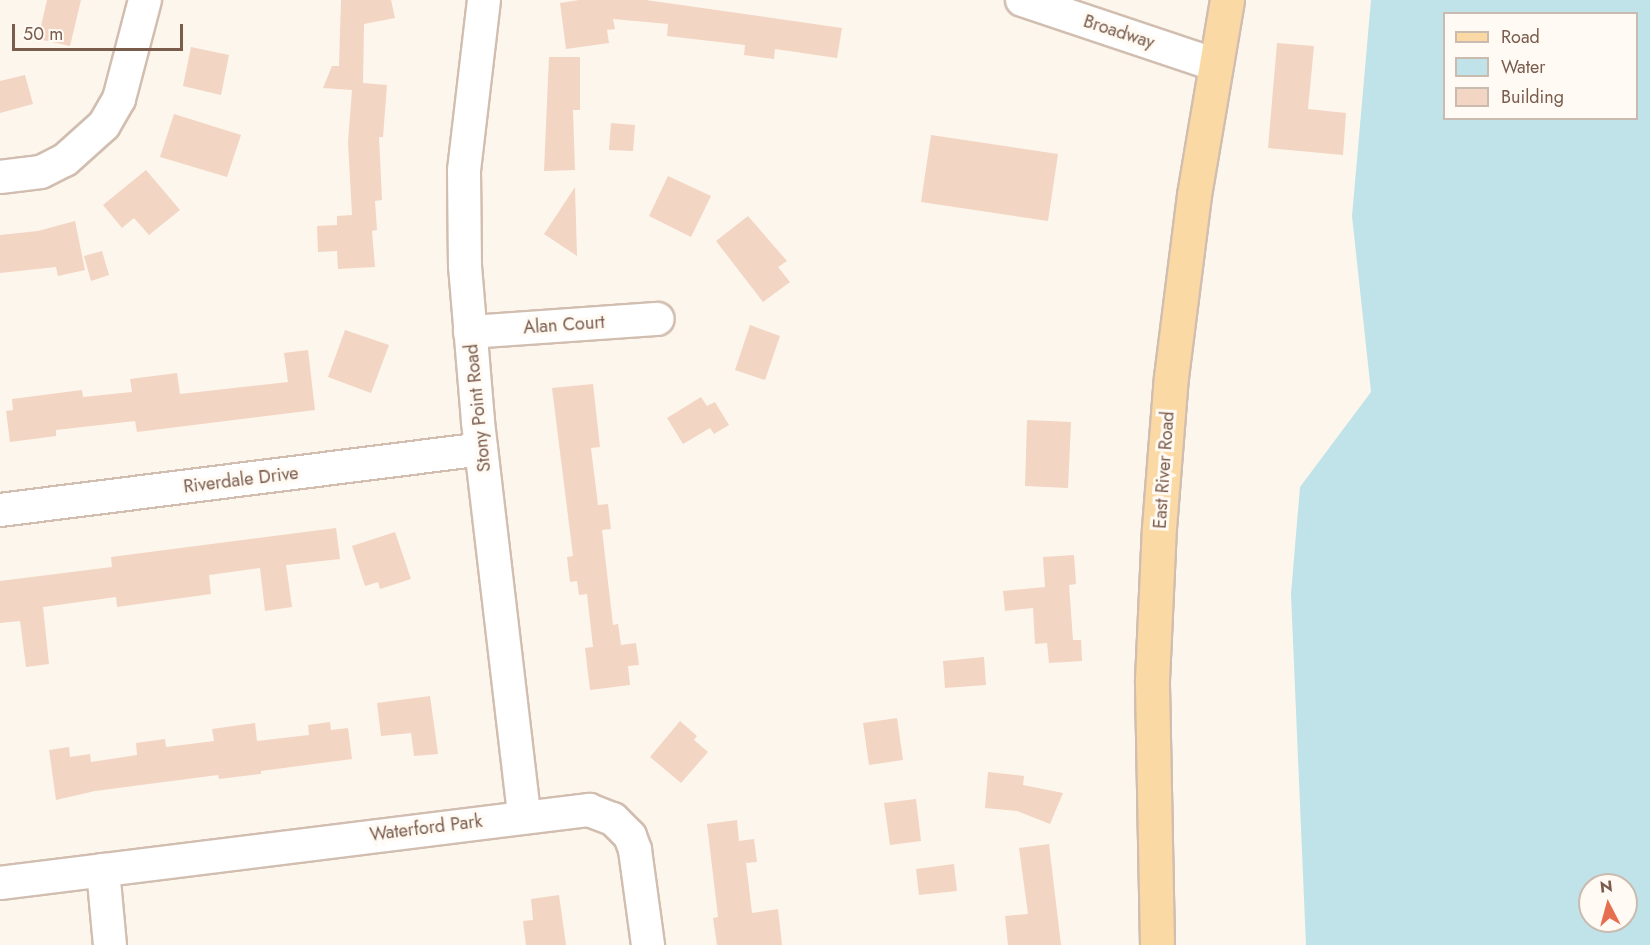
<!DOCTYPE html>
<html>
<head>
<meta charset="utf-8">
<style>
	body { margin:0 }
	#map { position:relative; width:1650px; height:945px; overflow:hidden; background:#fdf6ec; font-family:Jost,sans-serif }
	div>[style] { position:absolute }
	.water>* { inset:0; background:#bfe3e8 }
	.building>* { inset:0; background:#f3d5c3 }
	.roads { filter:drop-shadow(2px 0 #d1beb0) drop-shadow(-2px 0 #d1beb0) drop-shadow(0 2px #d1beb0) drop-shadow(0 -2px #d1beb0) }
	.minor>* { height:32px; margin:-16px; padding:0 16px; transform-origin:16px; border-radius:16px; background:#fff }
	.major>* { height:33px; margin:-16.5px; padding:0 16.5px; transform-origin:16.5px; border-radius:16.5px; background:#fbd9a5 }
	span { translate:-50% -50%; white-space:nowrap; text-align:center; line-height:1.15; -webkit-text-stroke:6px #fffaf3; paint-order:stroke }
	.street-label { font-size:18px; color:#7a5c4d }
	.legend { position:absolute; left:1443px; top:12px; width:195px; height:108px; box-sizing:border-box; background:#fffaf3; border:2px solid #cabbb1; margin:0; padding:8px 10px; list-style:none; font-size:18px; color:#7a5c4d }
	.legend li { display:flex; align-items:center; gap:12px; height:30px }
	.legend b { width:30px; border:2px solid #cabbb1 }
	.north { position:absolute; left:1578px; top:873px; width:60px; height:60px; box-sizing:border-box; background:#fffaf3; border:2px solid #cabbb1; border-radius:50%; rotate:354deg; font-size:16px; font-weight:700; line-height:24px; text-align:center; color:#7a5c4d }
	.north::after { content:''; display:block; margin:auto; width:21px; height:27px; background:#e76f51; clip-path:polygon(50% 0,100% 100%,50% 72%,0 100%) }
	.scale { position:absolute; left:12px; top:24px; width:171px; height:27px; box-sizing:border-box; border:3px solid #7a5c4d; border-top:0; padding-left:8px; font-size:18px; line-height:21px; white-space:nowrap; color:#7a5c4d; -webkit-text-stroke:4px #fffaf3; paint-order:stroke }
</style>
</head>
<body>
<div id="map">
	<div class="water">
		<i style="clip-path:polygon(evenodd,1371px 0,1650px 0,1650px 945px,1306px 945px,1291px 594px,1300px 487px,1371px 392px,1352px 216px,1371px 0,1444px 14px,1636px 14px,1636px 118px,1444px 118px,1444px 14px,1371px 0,1590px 885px,1626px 885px,1626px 921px,1590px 921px,1590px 885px)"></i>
	</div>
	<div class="building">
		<i style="clip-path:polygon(47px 0,81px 0,70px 46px,38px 39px)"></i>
		<i style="clip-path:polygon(341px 0,391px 0,395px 18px,364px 24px,363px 83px,387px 85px,383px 137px,379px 137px,382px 200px,375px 201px,377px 230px,372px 231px,375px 267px,338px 269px,337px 251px,318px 252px,317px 226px,337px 225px,337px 216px,352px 215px,348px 142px,352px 90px,323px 88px,332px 66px,339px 66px)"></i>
		<i style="clip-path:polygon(579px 0,646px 0,842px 28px,837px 58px,775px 49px,774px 59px,744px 55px,745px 45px,667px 36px,668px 24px,613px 19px,615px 29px,607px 30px,609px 43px,566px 49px,560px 3px)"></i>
		<i style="clip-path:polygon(1277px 43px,1314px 46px,1308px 109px,1346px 113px,1343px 155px,1268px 148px)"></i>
		<i style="clip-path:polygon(191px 47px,229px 55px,221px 95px,183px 86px)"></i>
		<i style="clip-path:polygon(549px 57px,580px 57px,580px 110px,573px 110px,575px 170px,544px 171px)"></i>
		<i style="clip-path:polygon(25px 75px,33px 104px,0 113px,0 81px)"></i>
		<i style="clip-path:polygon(174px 114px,241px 135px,227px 177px,160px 157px)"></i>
		<i style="clip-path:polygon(611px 123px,635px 125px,633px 151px,609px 150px)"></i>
		<i style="clip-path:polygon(931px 135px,1058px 154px,1048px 221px,921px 202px)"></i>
		<i style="clip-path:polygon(146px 170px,180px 210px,149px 235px,134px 218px,122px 228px,103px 205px)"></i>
		<i style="clip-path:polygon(668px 176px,711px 196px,691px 237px,649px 216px)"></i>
		<i style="clip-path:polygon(575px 187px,577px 256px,544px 234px)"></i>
		<i style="clip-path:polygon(748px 216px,787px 261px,778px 267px,790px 282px,763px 302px,716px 241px)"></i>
		<i style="clip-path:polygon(75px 221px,85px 270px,58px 276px,56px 267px,0 273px,0 235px,38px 231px)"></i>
		<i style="clip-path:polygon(102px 251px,109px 275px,91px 281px,84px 256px)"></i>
		<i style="clip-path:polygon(750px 325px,780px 336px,765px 380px,735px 370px)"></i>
		<i style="clip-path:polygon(345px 330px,389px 345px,371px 393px,328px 377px)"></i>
		<i style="clip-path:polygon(308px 350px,315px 410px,137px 432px,135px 421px,56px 430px,56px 436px,10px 442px,6px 411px,13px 410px,12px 399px,82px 390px,83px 397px,132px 392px,130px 379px,177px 373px,180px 394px,288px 382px,284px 353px)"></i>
		<i style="clip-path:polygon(593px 384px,600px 447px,591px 448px,598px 505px,608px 504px,611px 529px,602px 530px,613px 625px,618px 624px,621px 645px,636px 643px,639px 665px,628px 666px,630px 685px,590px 690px,585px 648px,593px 647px,587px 594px,579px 595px,577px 581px,570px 582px,567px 557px,573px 556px,552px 388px)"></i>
		<i style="clip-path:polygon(701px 397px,707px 406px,715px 402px,729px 425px,714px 434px,710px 428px,683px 444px,667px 418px)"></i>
		<i style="clip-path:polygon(1027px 420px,1071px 422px,1068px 488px,1025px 486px)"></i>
		<i style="clip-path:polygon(336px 528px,340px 559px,286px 565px,292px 607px,265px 611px,260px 568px,209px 575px,211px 594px,117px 607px,116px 597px,43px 607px,49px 664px,26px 667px,20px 621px,0 623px,0 581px,112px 567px,111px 557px)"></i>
		<i style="clip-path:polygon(395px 532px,411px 579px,380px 589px,378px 582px,365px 586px,352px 546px)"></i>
		<i style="clip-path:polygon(1074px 555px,1076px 584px,1069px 585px,1073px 640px,1081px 640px,1082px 661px,1049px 663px,1047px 643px,1035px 644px,1033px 608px,1005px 611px,1003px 591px,1045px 587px,1043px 557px)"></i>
		<i style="clip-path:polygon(984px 657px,986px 685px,945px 688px,943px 661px)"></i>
		<i style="clip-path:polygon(430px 696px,438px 754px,414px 756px,411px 733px,381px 736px,377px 703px)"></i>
		<i style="clip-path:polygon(897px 718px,903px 760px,869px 765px,863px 723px)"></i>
		<i style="clip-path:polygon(680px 721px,697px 736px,694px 740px,708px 752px,681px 783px,650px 757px)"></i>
		<i style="clip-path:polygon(330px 722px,331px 730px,348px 728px,352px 759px,261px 771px,261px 774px,219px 779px,218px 775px,95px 791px,56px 800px,49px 750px,69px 747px,70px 757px,90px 754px,91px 762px,137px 755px,136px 743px,165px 739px,166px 747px,214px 741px,212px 729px,255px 723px,257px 741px,309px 735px,308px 725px)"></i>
		<i style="clip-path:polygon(988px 772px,1024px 776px,1023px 785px,1063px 793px,1050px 824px,1017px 811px,985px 808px)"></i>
		<i style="clip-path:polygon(916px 799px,921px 841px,890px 845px,884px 803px)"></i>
		<i style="clip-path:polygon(737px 820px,739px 841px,754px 839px,757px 862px,746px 863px,752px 913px,778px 909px,782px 945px,717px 945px,713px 918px,718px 917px,707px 824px)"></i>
		<i style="clip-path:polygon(1049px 844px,1061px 945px,1008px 945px,1005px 916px,1028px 914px,1019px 848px)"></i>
		<i style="clip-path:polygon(954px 864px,957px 891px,919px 895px,916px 869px)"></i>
		<i style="clip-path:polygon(559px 895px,566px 945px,526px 945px,523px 921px,533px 920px,531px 899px)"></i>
	</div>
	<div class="roads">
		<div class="minor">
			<i style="left:484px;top:0;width:172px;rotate:96.7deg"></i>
			<i style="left:464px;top:171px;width:95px;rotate:89.4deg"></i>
			<i style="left:465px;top:266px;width:157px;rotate:85.2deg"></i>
			<i style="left:478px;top:422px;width:397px;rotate:83.3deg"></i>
			<i style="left:1022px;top:0;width:205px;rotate:18.5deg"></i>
			<i style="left:0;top:177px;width:41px;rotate:-7deg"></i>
			<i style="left:41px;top:172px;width:27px;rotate:-27deg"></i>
			<i style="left:65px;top:160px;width:52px;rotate:-41.9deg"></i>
			<i style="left:104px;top:125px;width:30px;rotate:-60deg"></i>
			<i style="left:119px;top:99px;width:102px;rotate:-75.3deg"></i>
			<i style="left:470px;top:332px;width:188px;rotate:-4deg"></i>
			<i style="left:0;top:510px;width:485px;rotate:-7.2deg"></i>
			<i style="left:103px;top:870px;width:75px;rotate:84.7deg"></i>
			<i style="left:0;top:883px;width:594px;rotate:-7.07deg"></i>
			<i style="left:589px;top:810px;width:26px;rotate:21deg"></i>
			<i style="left:613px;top:819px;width:24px;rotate:45deg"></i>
			<i style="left:630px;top:836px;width:15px;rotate:70deg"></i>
			<i style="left:635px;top:850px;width:96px;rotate:82.2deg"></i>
		</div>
		<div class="major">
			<i style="left:1157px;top:945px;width:265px;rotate:-91.1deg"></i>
			<i style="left:1152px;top:680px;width:152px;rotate:-87.4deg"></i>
			<i style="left:1159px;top:528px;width:151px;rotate:-85.5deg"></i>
			<i style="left:1171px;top:377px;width:183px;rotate:-82.8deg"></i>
			<i style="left:1194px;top:195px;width:198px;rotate:-80.4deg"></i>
		</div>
	</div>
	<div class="street-label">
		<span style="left:1119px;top:32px;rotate:18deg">Broadway</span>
		<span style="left:564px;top:325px;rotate:-4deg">Alan Court</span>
		<span style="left:478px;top:408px;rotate:-96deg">Stony Point Road</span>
		<span style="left:1164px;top:470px;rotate:-86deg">East River Road</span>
		<span style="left:241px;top:480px;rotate:-7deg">Riverdale Drive</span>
		<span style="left:426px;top:828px;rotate:-7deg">Waterford Park</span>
	</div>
	<ul class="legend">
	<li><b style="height:8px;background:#fbd9a5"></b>Road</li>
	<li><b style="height:16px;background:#bfe3e8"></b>Water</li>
	<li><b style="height:16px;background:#f3d5c3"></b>Building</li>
	</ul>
	<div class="north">N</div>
	<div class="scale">50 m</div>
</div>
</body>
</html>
